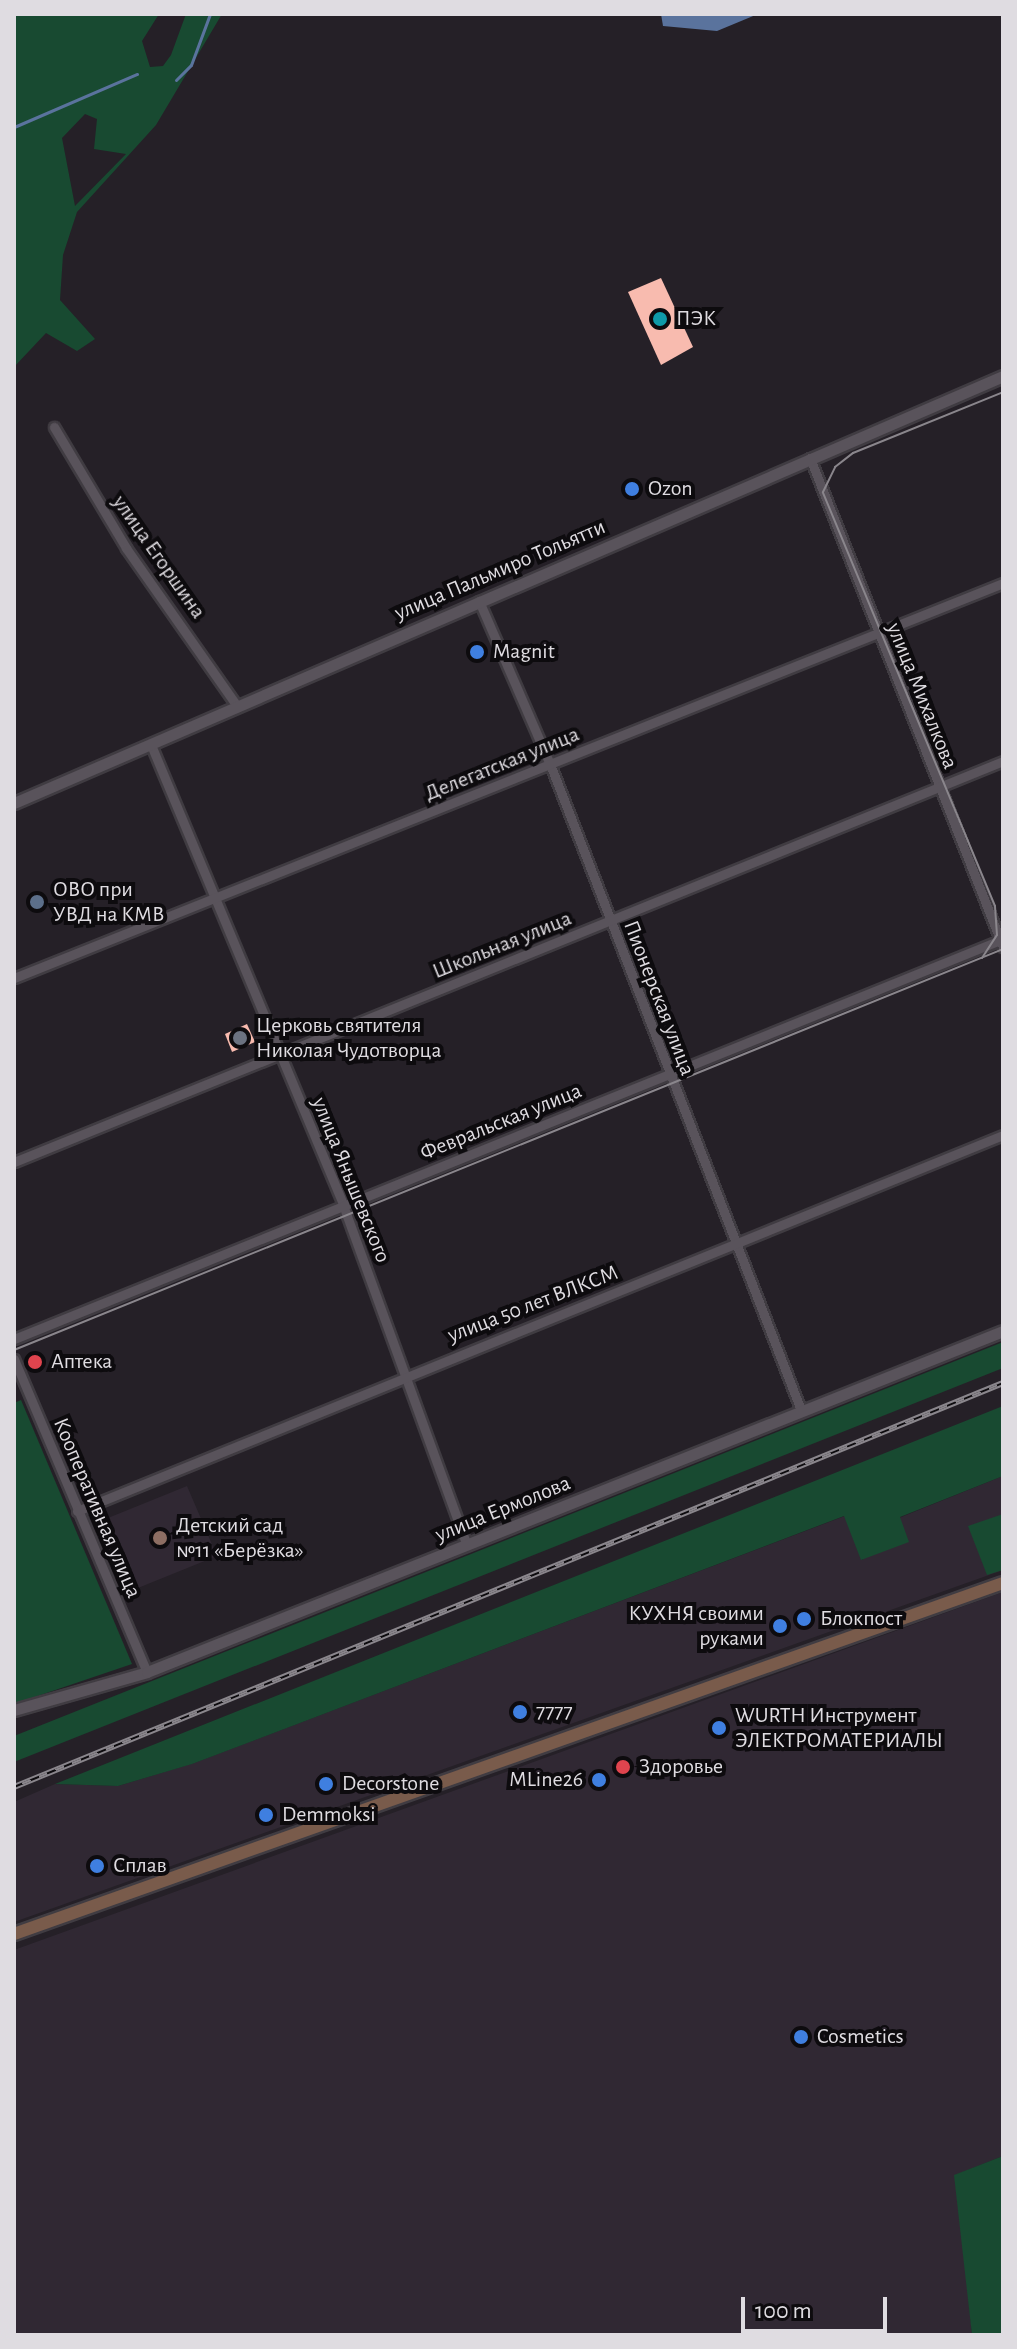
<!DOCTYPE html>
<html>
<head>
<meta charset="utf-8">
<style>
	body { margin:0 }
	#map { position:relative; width:1017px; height:2349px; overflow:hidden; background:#252027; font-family:"Alegreya Sans",sans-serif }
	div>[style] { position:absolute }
	.built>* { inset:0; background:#302833 }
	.green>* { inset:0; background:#184a31 }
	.water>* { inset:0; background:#5a739d }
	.stream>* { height:3px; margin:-1.5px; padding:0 1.5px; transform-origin:1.5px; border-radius:1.5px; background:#5a739d }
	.building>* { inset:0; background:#f8bbaf }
	.roads { filter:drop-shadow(2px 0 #403c42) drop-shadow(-2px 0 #403c42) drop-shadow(0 2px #403c42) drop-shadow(0 -2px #403c42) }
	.minor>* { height:9px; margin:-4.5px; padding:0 4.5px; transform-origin:4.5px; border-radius:4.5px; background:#59535b }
	.tertiary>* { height:11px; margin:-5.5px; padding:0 5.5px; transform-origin:5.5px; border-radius:5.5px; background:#59535b }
	.secondary>* { height:12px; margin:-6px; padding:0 6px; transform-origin:6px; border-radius:6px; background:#795b4b }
	.tram>* { height:2px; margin:-1px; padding:0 1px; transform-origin:1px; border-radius:1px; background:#8a868c }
	.rail>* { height:6px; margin-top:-3px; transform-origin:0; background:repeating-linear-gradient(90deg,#0d0b0e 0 9px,#8a868c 0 18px); box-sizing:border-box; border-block:2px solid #8a868c }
	.dots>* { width:22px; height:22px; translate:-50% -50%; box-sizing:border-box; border:4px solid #0d0b0e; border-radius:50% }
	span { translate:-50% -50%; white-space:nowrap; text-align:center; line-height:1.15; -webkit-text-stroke:8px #0d0b0e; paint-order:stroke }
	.poi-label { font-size:22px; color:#dfdce1 }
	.left { translate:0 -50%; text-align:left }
	.right { translate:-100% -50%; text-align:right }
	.street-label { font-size:22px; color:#dfdce1 }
	.frame { position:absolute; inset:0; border:16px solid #dfdce1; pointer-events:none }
	.scale { position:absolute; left:741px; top:2297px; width:146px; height:36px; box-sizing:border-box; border:4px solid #dfdce1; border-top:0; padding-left:10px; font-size:24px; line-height:28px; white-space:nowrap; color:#dfdce1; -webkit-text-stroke:6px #0d0b0e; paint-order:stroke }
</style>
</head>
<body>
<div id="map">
	<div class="built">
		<i style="clip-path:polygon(1003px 1476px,1003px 1570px,14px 1922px,14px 1802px,55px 1784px,118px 1786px,194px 1763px,845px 1516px,862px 1560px,899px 1518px)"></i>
		<i style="clip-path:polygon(187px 1486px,217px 1556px,133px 1590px,103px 1520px)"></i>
		<i style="clip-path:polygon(1003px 1592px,1003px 2156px,958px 2174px,972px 2335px,14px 2335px,14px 1950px)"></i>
	</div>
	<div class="green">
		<i style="clip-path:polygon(evenodd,14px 14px,159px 14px,142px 41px,150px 67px,163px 66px,171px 55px,186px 14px,222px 14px,156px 125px,77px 212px,63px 255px,60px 300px,95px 339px,77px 351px,46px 333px,14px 367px,14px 14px,85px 114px,97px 119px,94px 149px,126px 154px,75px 206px,62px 138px,85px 114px)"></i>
		<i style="clip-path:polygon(1003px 1342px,1003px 1368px,14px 1762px,14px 1736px)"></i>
		<i style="clip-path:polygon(21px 1400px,132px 1664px,14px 1704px,14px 1403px)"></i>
		<i style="clip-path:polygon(1003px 1406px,1003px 1476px,900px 1517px,909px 1542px,861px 1560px,844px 1516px,192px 1764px,118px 1786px,55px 1784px)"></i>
		<i style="clip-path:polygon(1003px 1514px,1003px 1570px,987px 1575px,968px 1526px)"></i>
		<i style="clip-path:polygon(1003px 2156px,1003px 2335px,972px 2335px,954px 2175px)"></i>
	</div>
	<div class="water">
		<i style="clip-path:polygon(661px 14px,758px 14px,717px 31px,663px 26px)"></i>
	</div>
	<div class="stream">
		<i style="left:176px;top:80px;width:21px;rotate:-45deg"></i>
		<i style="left:191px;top:65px;width:54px;rotate:-69.6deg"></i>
		<i style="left:14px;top:127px;width:134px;rotate:-23.3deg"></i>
	</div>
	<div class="building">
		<i style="clip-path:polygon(661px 278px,693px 347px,661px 365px,628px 292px)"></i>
		<i style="clip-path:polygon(247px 1024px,255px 1042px,232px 1052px,225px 1034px)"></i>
	</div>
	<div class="roads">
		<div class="minor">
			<i style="left:54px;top:427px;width:141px;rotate:59.2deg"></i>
			<i style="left:126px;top:548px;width:193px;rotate:54.9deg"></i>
			<i style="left:810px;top:458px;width:526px;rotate:68.46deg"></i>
			<i style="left:479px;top:601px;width:178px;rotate:66.5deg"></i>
			<i style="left:550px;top:764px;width:693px;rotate:68.77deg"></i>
			<i style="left:151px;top:745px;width:498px;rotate:67.3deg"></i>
			<i style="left:343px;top:1205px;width:362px;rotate:70deg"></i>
			<i style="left:14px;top:978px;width:1065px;rotate:-21.77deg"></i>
			<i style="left:14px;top:1162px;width:1067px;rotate:-22.07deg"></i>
			<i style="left:14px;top:1339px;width:1067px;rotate:-22.02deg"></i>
			<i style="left:14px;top:1359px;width:340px;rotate:67deg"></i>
			<i style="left:77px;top:1511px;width:999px;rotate:-22.1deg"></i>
		</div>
		<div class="tertiary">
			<i style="left:14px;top:803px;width:1077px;rotate:-23.35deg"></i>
			<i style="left:14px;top:1710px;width:138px;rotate:-15.9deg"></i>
			<i style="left:147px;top:1672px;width:921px;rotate:-21.72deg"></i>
		</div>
		<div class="secondary">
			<i style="left:14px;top:1934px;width:1049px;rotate:-19.54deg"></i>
		</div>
	</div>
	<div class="tram">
		<i style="left:982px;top:958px;width:27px;rotate:-57deg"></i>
		<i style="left:997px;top:935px;width:29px;rotate:-94deg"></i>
		<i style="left:995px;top:906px;width:448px;rotate:-112.6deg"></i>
		<i style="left:823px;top:492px;width:28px;rotate:-64deg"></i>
		<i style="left:835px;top:467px;width:23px;rotate:-38deg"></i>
		<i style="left:853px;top:453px;width:162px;rotate:-22.1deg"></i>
		<i style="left:14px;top:1350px;width:1067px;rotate:-22.07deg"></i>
	</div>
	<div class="rail">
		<i style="left:14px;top:1787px;width:1068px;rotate:-22.22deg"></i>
	</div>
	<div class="dots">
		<i style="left:660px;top:319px;background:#0f9aa8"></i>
		<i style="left:632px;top:489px;background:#3f7fe0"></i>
		<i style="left:477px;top:652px;background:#3f7fe0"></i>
		<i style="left:37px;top:902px;background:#5c6f8a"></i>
		<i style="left:240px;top:1038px;background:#6b7280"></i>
		<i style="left:35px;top:1362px;background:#e0444e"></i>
		<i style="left:160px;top:1538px;background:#8d6e63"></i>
		<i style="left:804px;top:1619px;background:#3f7fe0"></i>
		<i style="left:780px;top:1626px;background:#3f7fe0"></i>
		<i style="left:520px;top:1712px;background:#3f7fe0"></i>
		<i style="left:719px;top:1728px;background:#3f7fe0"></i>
		<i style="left:623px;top:1767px;background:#e0444e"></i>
		<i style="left:599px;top:1780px;background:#3f7fe0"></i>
		<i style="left:326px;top:1784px;background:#3f7fe0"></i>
		<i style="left:266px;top:1815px;background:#3f7fe0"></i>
		<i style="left:97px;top:1866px;background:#3f7fe0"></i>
		<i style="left:801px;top:2037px;background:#3f7fe0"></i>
	</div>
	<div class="poi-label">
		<span class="left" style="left:676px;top:319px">ПЭК</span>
		<span class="left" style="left:648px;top:489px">Ozon</span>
		<span class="left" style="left:493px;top:652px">Magnit</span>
		<span class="left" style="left:53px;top:902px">ОВО при<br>УВД на КМВ</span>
		<span class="left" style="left:256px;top:1038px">Церковь святителя<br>Николая Чудотворца</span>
		<span class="left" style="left:51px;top:1362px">Аптека</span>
		<span class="left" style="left:176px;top:1538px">Детский сад<br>№11 «Берёзка»</span>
		<span class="right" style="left:764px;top:1626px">КУХНЯ своими<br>руками</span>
		<span class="left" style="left:820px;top:1619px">Блокпост</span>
		<span class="left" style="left:536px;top:1712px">7777</span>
		<span class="left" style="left:735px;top:1728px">WURTH Инструмент<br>ЭЛЕКТРОМАТЕРИАЛЫ</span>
		<span class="left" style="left:639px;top:1767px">Здоровье</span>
		<span class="right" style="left:583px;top:1780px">MLine26</span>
		<span class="left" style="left:342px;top:1784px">Decorstone</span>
		<span class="left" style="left:282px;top:1815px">Demmoksi</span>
		<span class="left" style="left:113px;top:1866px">Сплав</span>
		<span class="left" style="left:817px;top:2037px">Cosmetics</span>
	</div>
	<div class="street-label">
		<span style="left:159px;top:557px;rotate:55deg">улица Егоршина</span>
		<span style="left:500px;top:570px;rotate:-23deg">улица Пальмиро Тольятти</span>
		<span style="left:922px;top:696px;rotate:68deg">улица Михалкова</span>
		<span style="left:502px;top:764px;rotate:-22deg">Делегатская улица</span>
		<span style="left:502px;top:945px;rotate:-22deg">Школьная улица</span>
		<span style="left:659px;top:998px;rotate:69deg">Пионерская улица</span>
		<span style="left:501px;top:1122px;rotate:-22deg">Февральская улица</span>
		<span style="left:351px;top:1180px;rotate:68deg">улица Янышевского</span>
		<span style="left:533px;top:1304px;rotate:-21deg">улица 50 лет ВЛКСМ</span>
		<span style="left:97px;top:1508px;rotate:67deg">Кооперативная улица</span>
		<span style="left:503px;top:1509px;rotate:-22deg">улица Ермолова</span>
	</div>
	<div class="frame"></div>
	<div class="scale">100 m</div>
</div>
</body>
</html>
